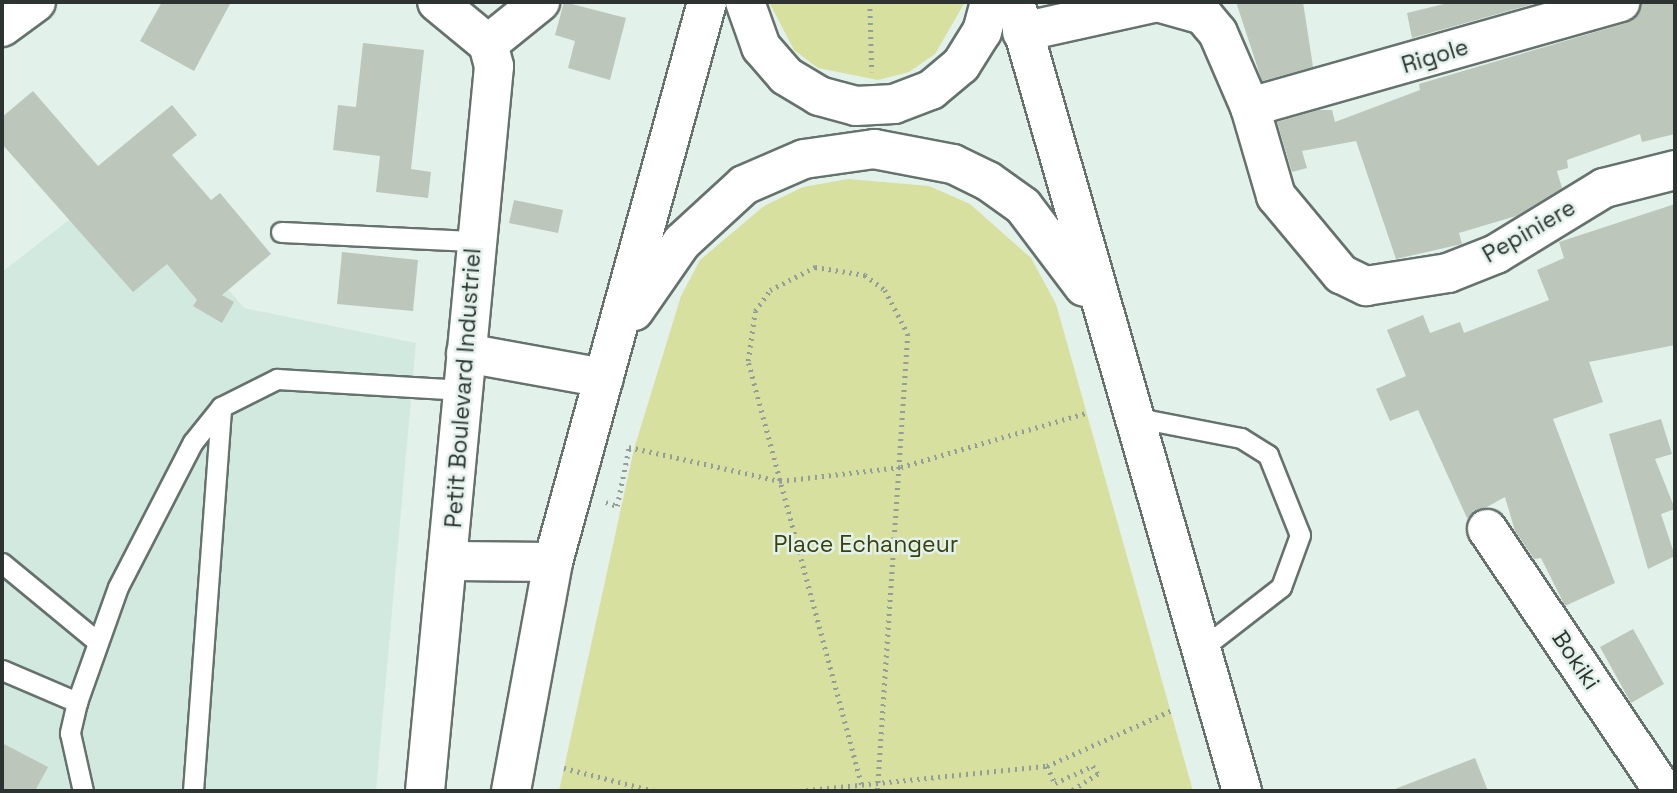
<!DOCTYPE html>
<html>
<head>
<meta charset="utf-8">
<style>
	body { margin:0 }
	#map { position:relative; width:1677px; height:793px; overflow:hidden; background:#e3f1eb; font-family:"Space Grotesk",sans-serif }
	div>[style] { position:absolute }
	.built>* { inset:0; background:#d2e9df }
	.green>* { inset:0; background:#d7e09f }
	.building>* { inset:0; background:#bcc6bb }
	.path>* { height:4.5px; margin-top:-2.25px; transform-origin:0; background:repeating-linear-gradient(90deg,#939d99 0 2px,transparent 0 7px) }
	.roads { filter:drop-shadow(2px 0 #65726d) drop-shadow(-2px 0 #65726d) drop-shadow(0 2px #65726d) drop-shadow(0 -2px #65726d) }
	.service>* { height:19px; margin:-9.5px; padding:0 9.5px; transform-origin:9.5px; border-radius:9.5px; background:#fff }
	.minor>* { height:38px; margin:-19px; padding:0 19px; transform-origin:19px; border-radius:19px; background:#fff }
	.trunk>* { height:38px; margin:-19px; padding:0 19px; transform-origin:19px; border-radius:19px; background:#fff }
	span { translate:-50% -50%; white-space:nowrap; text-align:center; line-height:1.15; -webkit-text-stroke:5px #e3f1eb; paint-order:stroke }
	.street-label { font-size:23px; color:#2d3331 }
	.park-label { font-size:23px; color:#3b3f0a }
	.frame { position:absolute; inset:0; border:4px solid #2d3331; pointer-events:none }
</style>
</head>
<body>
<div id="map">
	<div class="built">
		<i style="clip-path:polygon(129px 173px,244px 308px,416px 343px,376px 791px,2px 791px,2px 272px)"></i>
	</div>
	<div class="green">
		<i style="clip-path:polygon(769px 2px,965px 2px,935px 54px,909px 72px,878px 80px,818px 68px,794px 50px)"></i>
		<i style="clip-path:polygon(848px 179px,929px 186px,970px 204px,1031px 258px,1056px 304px,1193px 791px,559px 791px,634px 449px,681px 296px,700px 260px,764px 206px,803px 187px)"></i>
	</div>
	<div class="building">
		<i style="clip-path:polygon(162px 2px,231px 2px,194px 71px,140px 41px)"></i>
		<i style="clip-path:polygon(564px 2px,626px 18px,610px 80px,568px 68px,575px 41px,555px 35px)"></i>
		<i style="clip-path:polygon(1236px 2px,1303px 2px,1313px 67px,1262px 81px)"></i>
		<i style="clip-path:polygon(1452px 2px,1540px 2px,1412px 38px,1407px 13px)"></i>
		<i style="clip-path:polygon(1641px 2px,1675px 2px,1675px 134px,1642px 142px,1640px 134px,1567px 160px,1568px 168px,1557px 171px,1562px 188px,1516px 216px,1459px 233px,1462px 244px,1396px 259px,1356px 141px,1302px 151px,1307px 168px,1292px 172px,1277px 122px,1319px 110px,1332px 110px,1335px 122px,1420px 90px,1419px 84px,1626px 23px)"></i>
		<i style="clip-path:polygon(363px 43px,424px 50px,411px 169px,431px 172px,428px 198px,376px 192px,380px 156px,333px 150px,338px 105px,356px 107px)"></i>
		<i style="clip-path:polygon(33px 91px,98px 166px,172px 105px,197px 135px,172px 155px,211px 200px,220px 193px,271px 254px,222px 295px,234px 302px,222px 323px,193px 306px,197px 300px,167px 264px,133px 292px,2px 144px,2px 117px)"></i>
		<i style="clip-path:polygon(514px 200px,563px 210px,558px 233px,509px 223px)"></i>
		<i style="clip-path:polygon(1675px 204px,1675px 345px,1589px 362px,1603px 402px,1553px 419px,1615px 583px,1565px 606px,1541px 558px,1534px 559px,1515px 531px,1505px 497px,1467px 518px,1418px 410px,1390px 421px,1376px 389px,1406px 376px,1387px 330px,1423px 315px,1430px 333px,1460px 322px,1464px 333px,1549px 300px,1537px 270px,1564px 258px,1559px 242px)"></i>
		<i style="clip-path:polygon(342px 252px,418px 260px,413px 311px,337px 304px)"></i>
		<i style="clip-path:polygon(1661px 419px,1672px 454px,1655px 459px,1675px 509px,1661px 514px,1675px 556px,1648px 569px,1609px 434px)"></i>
		<i style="clip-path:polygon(1633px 629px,1664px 684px,1631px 703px,1600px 647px)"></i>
		<i style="clip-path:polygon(2px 743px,48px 767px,35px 791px,2px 791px)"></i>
		<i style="clip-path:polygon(1475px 758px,1488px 791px,1395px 791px,1395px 789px)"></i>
	</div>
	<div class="path">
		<i style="left:870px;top:2px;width:70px;rotate:88.4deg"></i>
		<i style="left:606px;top:502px;width:12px;rotate:20deg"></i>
		<i style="left:617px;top:506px;width:60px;rotate:-78.5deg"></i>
		<i style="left:629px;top:447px;width:155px;rotate:12.7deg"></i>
		<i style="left:780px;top:481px;width:122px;rotate:-6.6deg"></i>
		<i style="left:901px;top:467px;width:193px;rotate:-16.3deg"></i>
		<i style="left:1047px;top:766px;width:19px;rotate:65deg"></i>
		<i style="left:1055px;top:783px;width:42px;rotate:-24.1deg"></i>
		<i style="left:1093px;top:766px;width:9px;rotate:58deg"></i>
		<i style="left:1098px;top:774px;width:31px;rotate:147deg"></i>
		<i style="left:564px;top:768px;width:93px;rotate:14.3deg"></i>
		<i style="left:799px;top:791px;width:249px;rotate:-5.8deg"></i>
		<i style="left:1047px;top:766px;width:135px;rotate:-24.1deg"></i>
		<i style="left:863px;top:791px;width:445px;rotate:-105deg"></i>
		<i style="left:748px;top:361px;width:50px;rotate:-82deg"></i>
		<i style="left:755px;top:311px;width:26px;rotate:-54deg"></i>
		<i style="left:770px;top:290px;width:51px;rotate:-27.1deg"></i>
		<i style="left:815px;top:267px;width:51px;rotate:9.1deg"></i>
		<i style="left:865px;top:275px;width:25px;rotate:37deg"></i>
		<i style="left:885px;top:290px;width:50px;rotate:62.4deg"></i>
		<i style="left:908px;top:334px;width:458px;rotate:93.8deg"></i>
	</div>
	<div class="roads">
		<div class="service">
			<i style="left:281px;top:232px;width:192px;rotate:2.7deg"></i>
			<i style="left:1133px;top:417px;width:110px;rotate:11deg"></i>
			<i style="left:1241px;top:438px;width:32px;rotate:32deg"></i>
			<i style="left:1268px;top:455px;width:86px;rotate:68.2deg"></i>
			<i style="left:1300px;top:535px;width:55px;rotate:110.1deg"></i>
			<i style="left:1281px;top:587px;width:101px;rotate:142.2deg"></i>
			<i style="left:2px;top:563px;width:124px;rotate:39.5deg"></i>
			<i style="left:2px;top:670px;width:82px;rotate:23.1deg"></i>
			<i style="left:77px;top:702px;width:32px;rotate:103deg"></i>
			<i style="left:70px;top:733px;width:59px;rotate:77.4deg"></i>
			<i style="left:77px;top:702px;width:122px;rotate:-70.4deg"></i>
			<i style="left:118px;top:587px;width:163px;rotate:-62.7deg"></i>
			<i style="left:193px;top:442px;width:45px;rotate:-51.3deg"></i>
			<i style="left:221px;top:407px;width:63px;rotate:-26.6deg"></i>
			<i style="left:277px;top:379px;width:187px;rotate:3.4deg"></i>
			<i style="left:193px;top:791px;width:385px;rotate:-85.8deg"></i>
		</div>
		<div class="minor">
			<i style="left:2px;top:27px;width:42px;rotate:-36.3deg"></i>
			<i style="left:1022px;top:32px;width:138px;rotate:-12.5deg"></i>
			<i style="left:1157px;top:2px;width:48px;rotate:15.8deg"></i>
			<i style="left:1203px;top:15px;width:23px;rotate:50deg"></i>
			<i style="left:1218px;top:33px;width:81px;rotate:66.6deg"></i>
			<i style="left:1250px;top:107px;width:93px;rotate:73.7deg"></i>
			<i style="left:1276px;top:196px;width:102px;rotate:50.2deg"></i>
			<i style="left:1341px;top:274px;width:28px;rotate:26deg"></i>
			<i style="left:1366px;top:286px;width:83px;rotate:-9deg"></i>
			<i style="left:1448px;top:273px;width:52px;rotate:-21.6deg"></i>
			<i style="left:1496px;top:254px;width:127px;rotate:-31.4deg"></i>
			<i style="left:1604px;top:188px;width:73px;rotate:-14.2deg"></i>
			<i style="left:488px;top:44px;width:67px;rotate:-38.9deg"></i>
			<i style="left:1250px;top:107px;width:385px;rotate:-15.8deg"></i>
			<i style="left:466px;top:353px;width:140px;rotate:10.3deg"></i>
			<i style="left:1487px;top:529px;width:316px;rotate:56deg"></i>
			<i style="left:451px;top:561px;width:102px;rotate:0.6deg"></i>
			<i style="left:425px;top:791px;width:728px;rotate:-84.56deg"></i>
			<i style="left:494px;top:66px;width:23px;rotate:-105deg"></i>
			<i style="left:488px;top:44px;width:66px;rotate:-140.5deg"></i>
		</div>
		<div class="trunk">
			<i style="left:745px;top:2px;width:48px;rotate:70.4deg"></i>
			<i style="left:761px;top:47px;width:38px;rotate:49deg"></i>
			<i style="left:786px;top:76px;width:39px;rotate:31deg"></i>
			<i style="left:819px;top:96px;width:38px;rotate:15deg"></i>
			<i style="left:856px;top:106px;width:38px;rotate:-3deg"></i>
			<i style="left:894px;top:104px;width:40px;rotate:-21deg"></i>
			<i style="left:931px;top:90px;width:39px;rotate:-40deg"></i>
			<i style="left:961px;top:65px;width:39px;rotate:-58deg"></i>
			<i style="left:982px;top:32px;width:31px;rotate:-75deg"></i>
			<i style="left:1015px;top:2px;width:821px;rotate:73.95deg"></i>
			<i style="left:634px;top:311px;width:84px;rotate:-55.2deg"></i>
			<i style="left:682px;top:242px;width:84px;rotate:-42.6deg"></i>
			<i style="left:744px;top:185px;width:65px;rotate:-23.4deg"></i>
			<i style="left:804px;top:159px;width:71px;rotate:-8.1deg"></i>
			<i style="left:874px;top:149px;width:80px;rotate:10.8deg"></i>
			<i style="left:953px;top:164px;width:39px;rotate:26deg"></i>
			<i style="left:988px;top:181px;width:43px;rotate:35.5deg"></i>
			<i style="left:1023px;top:206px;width:101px;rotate:53deg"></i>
			<i style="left:511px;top:791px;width:233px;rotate:-79.6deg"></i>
			<i style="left:553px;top:562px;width:581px;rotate:-74.62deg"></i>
		</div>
	</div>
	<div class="street-label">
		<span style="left:1435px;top:56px;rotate:-17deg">Rigole</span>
		<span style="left:1529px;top:231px;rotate:-30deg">Pepiniere</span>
		<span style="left:463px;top:388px;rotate:-86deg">Petit Boulevard Industriel</span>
		<span style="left:1576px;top:660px;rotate:56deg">Bokiki</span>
	</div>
	<div class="park-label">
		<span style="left:866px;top:544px">Place Echangeur</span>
	</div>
	<div class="frame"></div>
</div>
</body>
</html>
